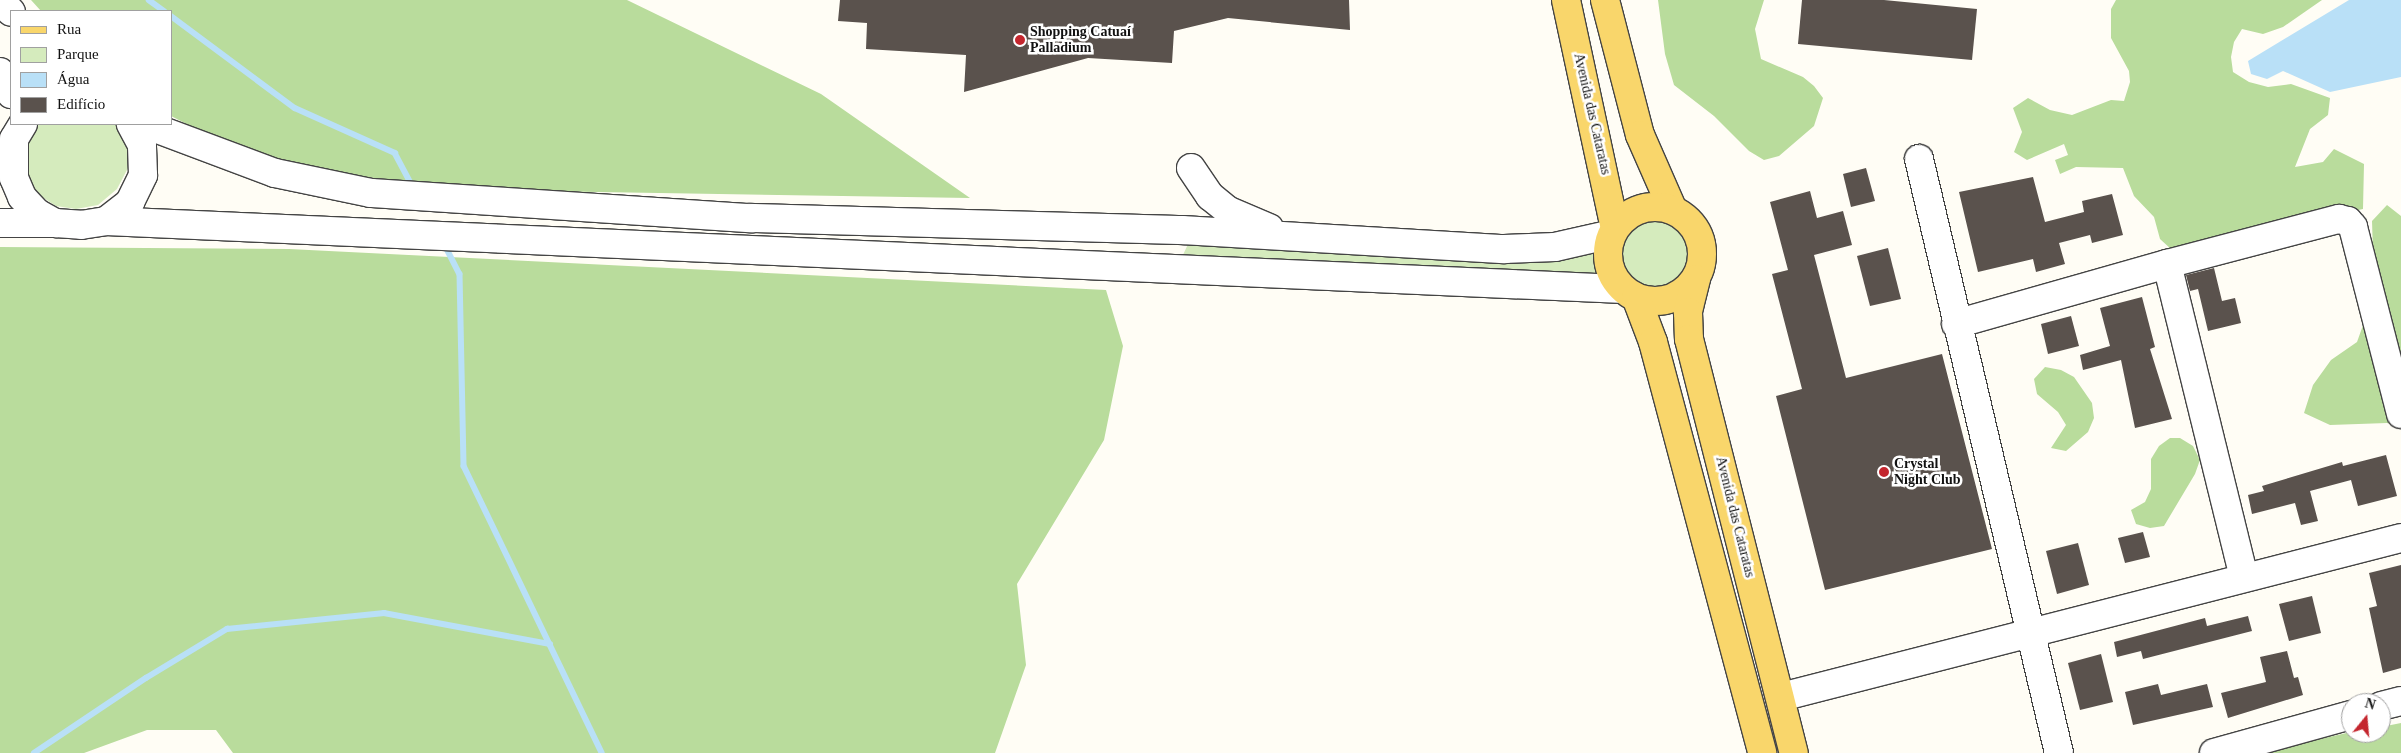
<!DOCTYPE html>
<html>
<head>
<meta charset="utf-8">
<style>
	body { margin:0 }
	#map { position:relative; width:2401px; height:753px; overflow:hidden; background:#fffdf5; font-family:"Times New Roman",serif }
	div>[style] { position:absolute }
	.green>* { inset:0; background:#d5ebbd }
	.round { border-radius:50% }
	.forest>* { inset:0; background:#b9dc9c }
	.water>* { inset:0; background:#b9e0f7 }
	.stream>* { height:5.5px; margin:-2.75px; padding:0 2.75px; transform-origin:2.75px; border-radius:2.75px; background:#b9e0f7 }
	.building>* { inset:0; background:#5a524d }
	.roads { filter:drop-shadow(1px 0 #444) drop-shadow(-1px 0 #444) drop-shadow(0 1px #444) drop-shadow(0 -1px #444) }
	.minor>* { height:28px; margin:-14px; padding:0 14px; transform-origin:14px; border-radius:14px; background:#fff }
	.major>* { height:28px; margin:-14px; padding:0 14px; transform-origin:14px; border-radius:14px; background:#f9d66b }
	.major>.ring { margin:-14px; padding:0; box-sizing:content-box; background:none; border:28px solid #f9d66b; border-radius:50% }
	.dots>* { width:14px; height:14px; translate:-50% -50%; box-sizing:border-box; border:2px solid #fff; border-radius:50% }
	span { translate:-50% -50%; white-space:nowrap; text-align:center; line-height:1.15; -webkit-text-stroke:5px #fff; paint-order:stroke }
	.poi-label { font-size:14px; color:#111; font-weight:700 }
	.left { translate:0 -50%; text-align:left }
	.street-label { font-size:14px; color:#111 }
	.legend { position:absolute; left:10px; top:10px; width:162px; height:115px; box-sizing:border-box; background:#fff; border:1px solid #a0a0a0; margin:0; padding:6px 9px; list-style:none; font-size:15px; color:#111 }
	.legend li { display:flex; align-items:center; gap:10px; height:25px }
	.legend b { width:25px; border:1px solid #a0a0a0 }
	.north { position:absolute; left:2341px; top:693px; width:50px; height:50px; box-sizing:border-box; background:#fff; border:1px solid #a0a0a0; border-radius:50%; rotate:17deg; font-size:14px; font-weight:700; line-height:20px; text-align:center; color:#111 }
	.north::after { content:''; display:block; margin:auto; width:18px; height:22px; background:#c4262e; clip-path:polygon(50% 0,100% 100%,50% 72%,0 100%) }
</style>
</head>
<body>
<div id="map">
	<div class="green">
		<i style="clip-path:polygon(32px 124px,118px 124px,127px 143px,129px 155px,128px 168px,117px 189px,98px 205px,76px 209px,56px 206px,39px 195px,32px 188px,21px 154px)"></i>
		<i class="round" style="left:1622px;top:221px;width:66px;height:66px"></i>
		<i style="clip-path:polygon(1189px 242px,1594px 243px,1598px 264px,1607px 280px,1182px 257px)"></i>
	</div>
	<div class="forest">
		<i style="clip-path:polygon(31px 0,627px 0,821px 94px,970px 198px,474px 190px,267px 165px,171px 116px,171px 11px,41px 11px)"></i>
		<i style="clip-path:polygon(1658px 0,1764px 0,1755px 29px,1761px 59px,1803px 77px,1814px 86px,1823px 98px,1814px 126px,1779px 156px,1764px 160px,1749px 151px,1714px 116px,1674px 85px,1665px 54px)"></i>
		<i style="clip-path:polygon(2116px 0,2322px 0,2283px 27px,2263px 34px,2242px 29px,2234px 42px,2231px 57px,2233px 72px,2249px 82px,2268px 87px,2291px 84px,2330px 98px,2328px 115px,2310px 129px,2295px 167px,2323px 162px,2334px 149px,2364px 164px,2363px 209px,2172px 250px,2160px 239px,2154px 217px,2134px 196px,2123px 168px,2076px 167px,2060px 174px,2055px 160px,2068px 155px,2064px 144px,2027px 160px,2014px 152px,2022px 132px,2013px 108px,2028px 98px,2050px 110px,2072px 115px,2111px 100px,2124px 101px,2130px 82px,2129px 71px,2111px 38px,2111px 9px)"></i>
		<i style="clip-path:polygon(2387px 205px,2401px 216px,2401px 426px,2387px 423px,2330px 425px,2304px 413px,2313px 385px,2331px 360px,2357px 342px,2367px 314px,2373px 253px,2372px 221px)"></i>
		<i style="clip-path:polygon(0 247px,289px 249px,1106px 290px,1123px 346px,1104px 440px,1017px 584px,1026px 665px,995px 753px,233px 753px,216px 730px,147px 730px,84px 753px,0 753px)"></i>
		<i style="clip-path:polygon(2045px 367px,2061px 370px,2074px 377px,2092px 403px,2094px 418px,2088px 432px,2066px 451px,2051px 448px,2066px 425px,2058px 412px,2037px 394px,2034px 379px)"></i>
		<i style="clip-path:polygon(2170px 438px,2180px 438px,2193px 446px,2200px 460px,2195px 474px,2164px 526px,2150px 528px,2136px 524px,2131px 510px,2145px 502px,2151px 489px,2151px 459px,2159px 446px)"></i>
		<i style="clip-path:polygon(2401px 723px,2401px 753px,2258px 753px,2351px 732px,2381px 733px,2381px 727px)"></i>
	</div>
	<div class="water">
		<i style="clip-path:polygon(2349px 0,2401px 0,2401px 77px,2330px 92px,2283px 71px,2267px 79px,2251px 74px,2248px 61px)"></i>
	</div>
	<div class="stream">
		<i style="left:149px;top:0;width:19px;rotate:36deg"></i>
		<i style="left:171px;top:16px;width:154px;rotate:36.6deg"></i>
		<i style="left:295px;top:108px;width:110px;rotate:24.2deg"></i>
		<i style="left:395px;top:153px;width:38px;rotate:62deg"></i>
		<i style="left:446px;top:247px;width:30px;rotate:63deg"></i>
		<i style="left:460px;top:274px;width:192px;rotate:88.8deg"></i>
		<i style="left:464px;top:466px;width:318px;rotate:64.3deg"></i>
		<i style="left:34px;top:753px;width:135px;rotate:-33.8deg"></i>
		<i style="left:146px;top:678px;width:95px;rotate:-31.2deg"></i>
		<i style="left:227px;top:629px;width:158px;rotate:-5.8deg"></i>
		<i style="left:384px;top:613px;width:169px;rotate:10.6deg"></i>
	</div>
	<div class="building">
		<i style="clip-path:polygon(840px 0,1349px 0,1350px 30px,1228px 18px,1174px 31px,1172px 63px,1088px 58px,964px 92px,966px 55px,866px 49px,867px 23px,838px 21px)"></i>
		<i style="clip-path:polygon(1802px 0,1884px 0,1977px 9px,1972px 60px,1798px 44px)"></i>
		<i style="clip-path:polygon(1866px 168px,1875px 201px,1851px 207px,1843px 174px)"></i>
		<i style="clip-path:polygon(2033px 177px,2045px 222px,2084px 212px,2082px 201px,2112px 194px,2123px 235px,2092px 243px,2090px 235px,2059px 243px,2065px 264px,2036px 272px,2033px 259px,1978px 272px,1959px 192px)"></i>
		<i style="clip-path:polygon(1810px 191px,1817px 218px,1843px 211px,1852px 245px,1814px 255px,1846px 378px,1942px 354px,1992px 549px,1825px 590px,1776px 396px,1802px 389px,1772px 274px,1788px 270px,1770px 202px)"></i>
		<i style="clip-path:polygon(1888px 248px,1901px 299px,1870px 306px,1857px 256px)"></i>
		<i style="clip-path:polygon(2214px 268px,2222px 301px,2235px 298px,2241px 323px,2208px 331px,2198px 289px,2190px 291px,2186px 275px)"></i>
		<i style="clip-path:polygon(2142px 297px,2155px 347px,2150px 349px,2172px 419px,2135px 428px,2121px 360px,2083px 370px,2080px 355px,2110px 346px,2100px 308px)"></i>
		<i style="clip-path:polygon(2071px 316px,2079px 346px,2048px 354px,2041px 324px)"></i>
		<i style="clip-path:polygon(2386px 455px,2397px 496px,2358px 506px,2351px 480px,2310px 491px,2318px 521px,2301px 525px,2295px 503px,2252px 514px,2248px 495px,2264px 491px,2262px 486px,2342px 462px,2343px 466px)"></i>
		<i style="clip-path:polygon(2143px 532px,2150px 557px,2125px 563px,2118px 538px)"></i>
		<i style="clip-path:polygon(2078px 543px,2089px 585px,2057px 594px,2046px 551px)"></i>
		<i style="clip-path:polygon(2401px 565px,2401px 668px,2383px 673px,2369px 608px,2377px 606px,2369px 573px)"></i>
		<i style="clip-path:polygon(2312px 596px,2321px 633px,2289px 641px,2279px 604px)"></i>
		<i style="clip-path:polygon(2248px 616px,2252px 631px,2143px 659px,2141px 651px,2117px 657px,2114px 642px,2205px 618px,2207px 626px)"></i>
		<i style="clip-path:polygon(2287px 651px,2294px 678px,2298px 677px,2303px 695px,2228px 718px,2221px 693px,2266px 682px,2260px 657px)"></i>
		<i style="clip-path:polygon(2101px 654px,2113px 702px,2080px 710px,2068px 663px)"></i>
		<i style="clip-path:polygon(2158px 684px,2161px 695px,2207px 684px,2213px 707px,2133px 725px,2125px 692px)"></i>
	</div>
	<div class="roads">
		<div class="minor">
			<i style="left:0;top:0;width:16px;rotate:47deg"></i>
			<i style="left:0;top:72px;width:25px;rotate:63deg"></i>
			<i style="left:23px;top:124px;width:17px;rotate:121deg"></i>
			<i style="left:14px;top:139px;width:39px;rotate:90deg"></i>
			<i style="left:14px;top:178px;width:21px;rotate:67deg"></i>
			<i style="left:22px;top:197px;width:22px;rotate:47deg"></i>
			<i style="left:37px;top:213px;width:21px;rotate:29deg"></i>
			<i style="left:55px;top:223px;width:26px;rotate:4deg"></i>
			<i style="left:81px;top:225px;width:25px;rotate:-9deg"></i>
			<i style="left:106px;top:221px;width:1519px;rotate:2.57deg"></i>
			<i style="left:144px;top:124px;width:140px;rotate:20.5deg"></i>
			<i style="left:275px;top:173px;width:98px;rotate:11.8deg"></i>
			<i style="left:371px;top:193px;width:381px;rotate:3.8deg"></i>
			<i style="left:751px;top:218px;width:431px;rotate:1.6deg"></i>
			<i style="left:1182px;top:230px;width:323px;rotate:3.4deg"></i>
			<i style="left:1504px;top:249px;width:51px;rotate:-2.2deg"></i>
			<i style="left:1555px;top:247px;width:58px;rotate:-12.8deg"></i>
			<i style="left:1919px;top:159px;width:610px;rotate:76.74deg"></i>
			<i style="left:1191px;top:168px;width:34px;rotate:56deg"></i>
			<i style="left:1210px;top:196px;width:22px;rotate:39deg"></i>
			<i style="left:1227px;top:210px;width:46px;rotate:23.2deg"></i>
			<i style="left:106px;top:221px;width:31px;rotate:-38deg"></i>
			<i style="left:130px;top:202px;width:30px;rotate:-64deg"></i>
			<i style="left:143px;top:175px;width:30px;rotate:-92deg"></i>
			<i style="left:142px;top:145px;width:24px;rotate:-118deg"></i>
			<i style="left:0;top:223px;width:55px"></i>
			<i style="left:2167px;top:264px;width:322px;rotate:76.2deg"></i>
			<i style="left:1956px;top:324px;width:219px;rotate:-15.9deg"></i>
			<i style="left:2167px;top:264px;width:178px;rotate:-14.7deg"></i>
			<i style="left:2339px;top:219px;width:9px;rotate:13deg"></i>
			<i style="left:2348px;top:221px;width:8px;rotate:50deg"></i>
			<i style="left:2353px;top:227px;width:193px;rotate:75.6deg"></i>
			<i style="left:1781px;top:697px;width:640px;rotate:-14.38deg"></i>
			<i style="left:2381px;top:706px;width:21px;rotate:-14deg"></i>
			<i style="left:2214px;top:753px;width:142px;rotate:-15.5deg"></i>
		</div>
		<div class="major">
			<i style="left:1566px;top:0;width:233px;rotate:77.9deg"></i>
			<i style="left:1605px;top:0;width:139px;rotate:75.5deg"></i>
			<i style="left:1640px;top:135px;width:82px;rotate:66.3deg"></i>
			<i class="ring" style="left:1608px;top:207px;width:66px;height:66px"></i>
			<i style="left:1696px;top:279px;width:34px;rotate:104deg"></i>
			<i style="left:1688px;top:312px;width:27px;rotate:88deg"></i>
			<i style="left:1689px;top:339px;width:427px;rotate:75.8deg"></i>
			<i style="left:1636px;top:297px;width:48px;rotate:69.3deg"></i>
			<i style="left:1653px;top:342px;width:425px;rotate:75.1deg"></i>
		</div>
	</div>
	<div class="dots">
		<i style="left:1020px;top:40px;background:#c4262e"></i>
		<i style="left:1884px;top:472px;background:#c4262e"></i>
	</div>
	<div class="poi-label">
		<span class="left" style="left:1030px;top:40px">Shopping Catuaí<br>Palladium</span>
		<span class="left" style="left:1894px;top:472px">Crystal<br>Night Club</span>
	</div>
	<div class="street-label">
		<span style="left:1592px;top:114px;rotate:77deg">Avenida das Cataratas</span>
		<span style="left:1735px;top:517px;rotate:76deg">Avenida das Cataratas</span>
	</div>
	<ul class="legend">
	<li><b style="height:6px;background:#f9d66b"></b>Rua</li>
	<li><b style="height:14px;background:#d5ebbd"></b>Parque</li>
	<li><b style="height:14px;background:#b9e0f7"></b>Água</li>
	<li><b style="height:14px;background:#5a524d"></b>Edifício</li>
	</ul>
	<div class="north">N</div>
</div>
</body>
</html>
